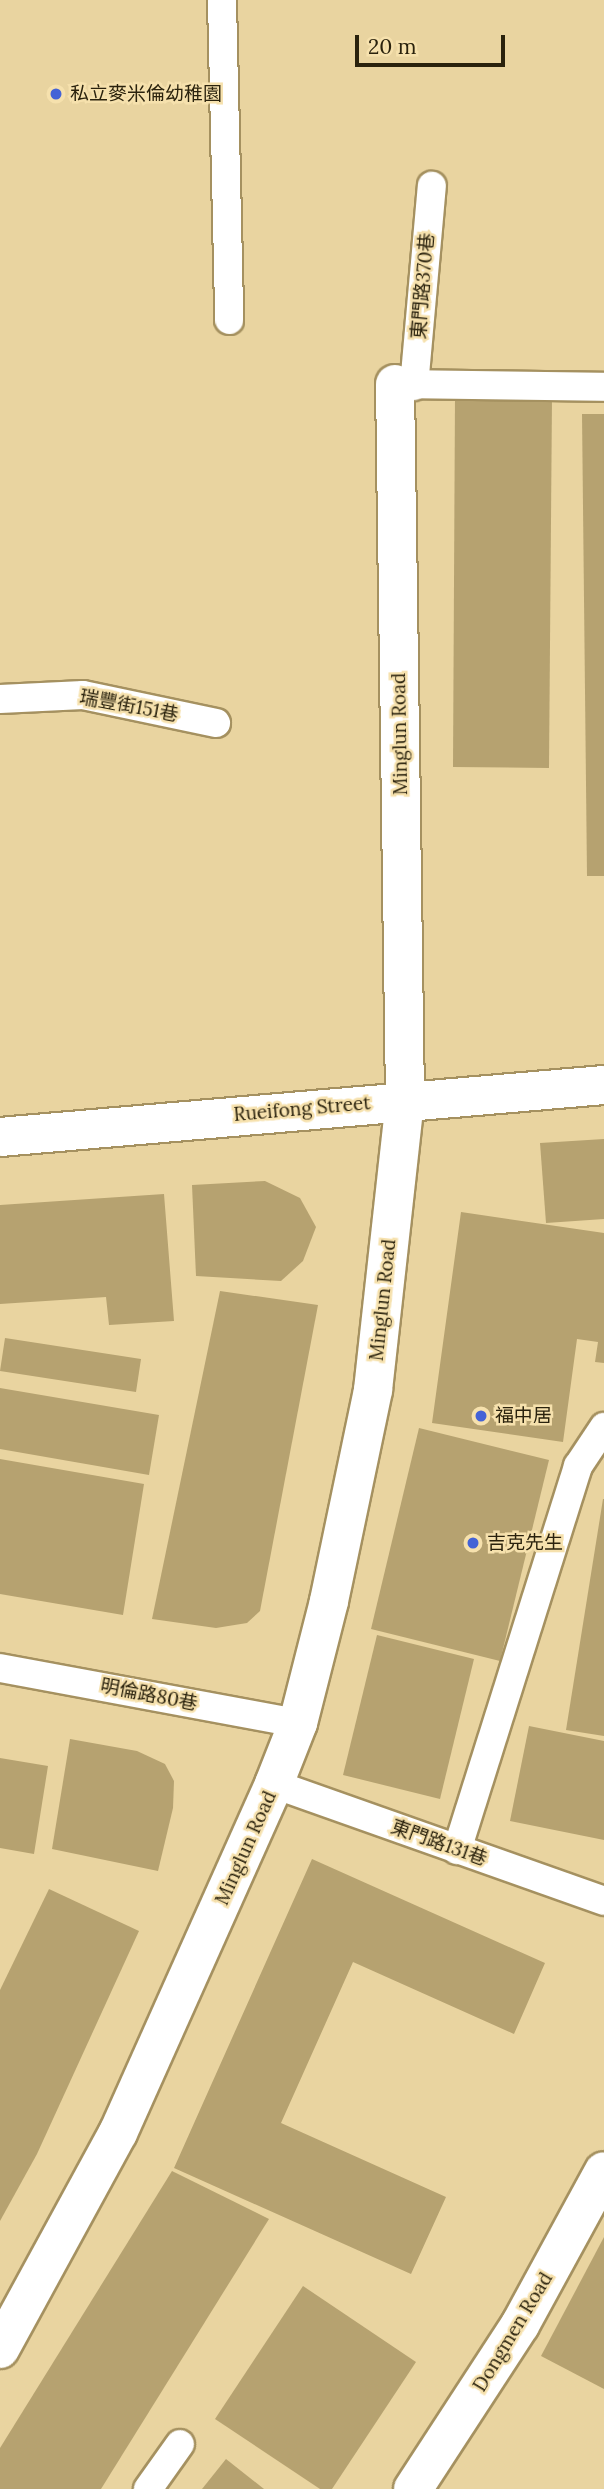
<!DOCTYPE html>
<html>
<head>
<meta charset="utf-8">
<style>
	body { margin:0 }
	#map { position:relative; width:604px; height:2489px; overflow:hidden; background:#e9d4a0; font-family:Lora,"Noto Sans TC",serif }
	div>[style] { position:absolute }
	.building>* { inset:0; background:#b6a270 }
	.roads { filter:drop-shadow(2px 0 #a59160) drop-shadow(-2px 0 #a59160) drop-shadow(0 2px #a59160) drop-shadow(0 -2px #a59160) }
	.lane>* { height:28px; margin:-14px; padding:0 14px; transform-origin:14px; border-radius:14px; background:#fff }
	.street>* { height:38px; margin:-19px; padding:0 19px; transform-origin:19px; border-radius:19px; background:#fff }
	.dots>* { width:19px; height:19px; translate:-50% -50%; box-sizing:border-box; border:4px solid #f6e1ad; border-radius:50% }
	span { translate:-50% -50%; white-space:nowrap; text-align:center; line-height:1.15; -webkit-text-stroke:5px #f6e1ad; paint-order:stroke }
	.poi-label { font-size:19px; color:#2a220d }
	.left { translate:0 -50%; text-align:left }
	.street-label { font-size:19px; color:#2a220d }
	.scale { position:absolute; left:355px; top:35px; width:150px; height:32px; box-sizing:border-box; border:4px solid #2a220d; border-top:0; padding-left:9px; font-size:21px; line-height:24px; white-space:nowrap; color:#2a220d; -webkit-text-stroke:5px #f6e1ad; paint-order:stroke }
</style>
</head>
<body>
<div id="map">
	<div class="building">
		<i style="clip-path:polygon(455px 397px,552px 398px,549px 768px,453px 767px)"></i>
		<i style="clip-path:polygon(582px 414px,604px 414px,604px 876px,587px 876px)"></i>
		<i style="clip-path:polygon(604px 1139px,604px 1219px,546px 1223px,540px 1143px)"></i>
		<i style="clip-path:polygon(265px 1181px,300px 1198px,316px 1227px,303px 1261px,281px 1281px,196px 1276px,192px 1185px)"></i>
		<i style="clip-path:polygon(164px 1194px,174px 1321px,109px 1325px,106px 1297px,0 1304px,0 1205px)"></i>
		<i style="clip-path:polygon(461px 1212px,604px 1233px,604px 1363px,595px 1362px,598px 1342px,577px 1339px,563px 1442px,432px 1423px)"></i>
		<i style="clip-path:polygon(220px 1291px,318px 1305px,260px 1611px,247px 1623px,216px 1628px,152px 1619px)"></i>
		<i style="clip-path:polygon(5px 1338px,141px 1359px,136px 1392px,0 1371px)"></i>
		<i style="clip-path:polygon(0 1388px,159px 1415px,149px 1475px,0 1449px)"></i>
		<i style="clip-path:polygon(419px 1428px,549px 1460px,500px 1661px,371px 1629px)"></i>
		<i style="clip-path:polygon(0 1459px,144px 1484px,123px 1615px,0 1594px)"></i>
		<i style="clip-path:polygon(603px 1499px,604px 1499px,604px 1736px,566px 1730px)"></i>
		<i style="clip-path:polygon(377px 1635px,474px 1659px,440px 1799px,343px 1775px)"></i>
		<i style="clip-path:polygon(529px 1726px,604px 1741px,604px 1840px,510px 1821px)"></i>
		<i style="clip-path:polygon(70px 1739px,137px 1751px,165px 1764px,174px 1781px,173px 1808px,158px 1871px,52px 1849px)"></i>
		<i style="clip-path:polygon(0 1758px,48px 1766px,34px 1854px,0 1848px)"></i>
		<i style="clip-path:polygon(312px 1859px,545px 1963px,514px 2034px,353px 1962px,281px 2123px,446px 2197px,411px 2274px,174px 2168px)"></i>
		<i style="clip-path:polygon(49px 1889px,139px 1931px,37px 2154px,0 2221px,0 1990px)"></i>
		<i style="clip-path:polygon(172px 2171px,269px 2219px,101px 2489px,0 2489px,0 2448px)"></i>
		<i style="clip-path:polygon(604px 2237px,604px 2389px,541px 2356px)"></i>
		<i style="clip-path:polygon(303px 2286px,416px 2362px,332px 2489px,320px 2489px,215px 2419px)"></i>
		<i style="clip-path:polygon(226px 2459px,264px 2489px,202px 2489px)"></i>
	</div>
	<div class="roads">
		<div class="lane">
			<i style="left:222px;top:0;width:320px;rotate:88.7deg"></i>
			<i style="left:395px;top:384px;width:209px;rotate:0.8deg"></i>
			<i style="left:414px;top:386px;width:201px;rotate:-84.9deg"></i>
			<i style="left:0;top:699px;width:83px;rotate:-2.8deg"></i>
			<i style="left:83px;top:695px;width:136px;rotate:11.9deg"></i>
			<i style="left:0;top:1668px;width:303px;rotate:10.5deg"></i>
			<i style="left:274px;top:1784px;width:350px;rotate:19.5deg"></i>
			<i style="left:457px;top:1850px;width:403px;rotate:-72.5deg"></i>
			<i style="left:578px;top:1466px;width:47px;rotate:-56.3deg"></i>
			<i style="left:148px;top:2489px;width:55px;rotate:-54.6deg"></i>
		</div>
		<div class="street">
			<i style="left:0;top:1137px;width:606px;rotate:-4.92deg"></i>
			<i style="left:0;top:2349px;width:246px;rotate:-61.4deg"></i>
			<i style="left:118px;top:2133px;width:382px;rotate:-65.9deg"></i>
			<i style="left:274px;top:1784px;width:66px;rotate:-68.5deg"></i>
			<i style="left:298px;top:1723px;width:126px;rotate:-75.7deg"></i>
			<i style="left:329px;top:1601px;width:216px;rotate:-78.2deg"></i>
			<i style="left:373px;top:1390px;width:293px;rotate:-83.7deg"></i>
			<i style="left:405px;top:1099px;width:715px;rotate:-90.8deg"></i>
			<i style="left:413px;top:2489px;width:196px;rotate:-56.9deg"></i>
			<i style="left:520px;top:2325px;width:175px;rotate:-61.4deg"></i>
		</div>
	</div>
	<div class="dots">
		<i style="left:56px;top:94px;background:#4463d6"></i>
		<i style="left:481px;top:1416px;background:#4463d6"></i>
		<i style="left:473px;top:1543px;background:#4463d6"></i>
	</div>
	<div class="poi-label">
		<span class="left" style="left:70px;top:94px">私立麥米倫幼稚園</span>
		<span class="left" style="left:495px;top:1416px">福中居</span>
		<span class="left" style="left:487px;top:1543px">吉克先生</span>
	</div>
	<div class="street-label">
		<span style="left:423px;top:286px;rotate:-85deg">東門路370巷</span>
		<span style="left:129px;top:706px;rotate:11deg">瑞豐街151巷</span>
		<span style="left:400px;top:734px;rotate:-91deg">Minglun Road</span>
		<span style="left:302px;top:1109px;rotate:-5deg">Rueifong Street</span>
		<span style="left:383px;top:1300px;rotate:-84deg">Minglun Road</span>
		<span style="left:149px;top:1695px;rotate:11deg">明倫路80巷</span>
		<span style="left:439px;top:1843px;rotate:20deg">東門路131巷</span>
		<span style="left:246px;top:1848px;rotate:-66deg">Minglun Road</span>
		<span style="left:513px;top:2332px;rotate:-59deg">Dongmen Road</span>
	</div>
	<div class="scale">20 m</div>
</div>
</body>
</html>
